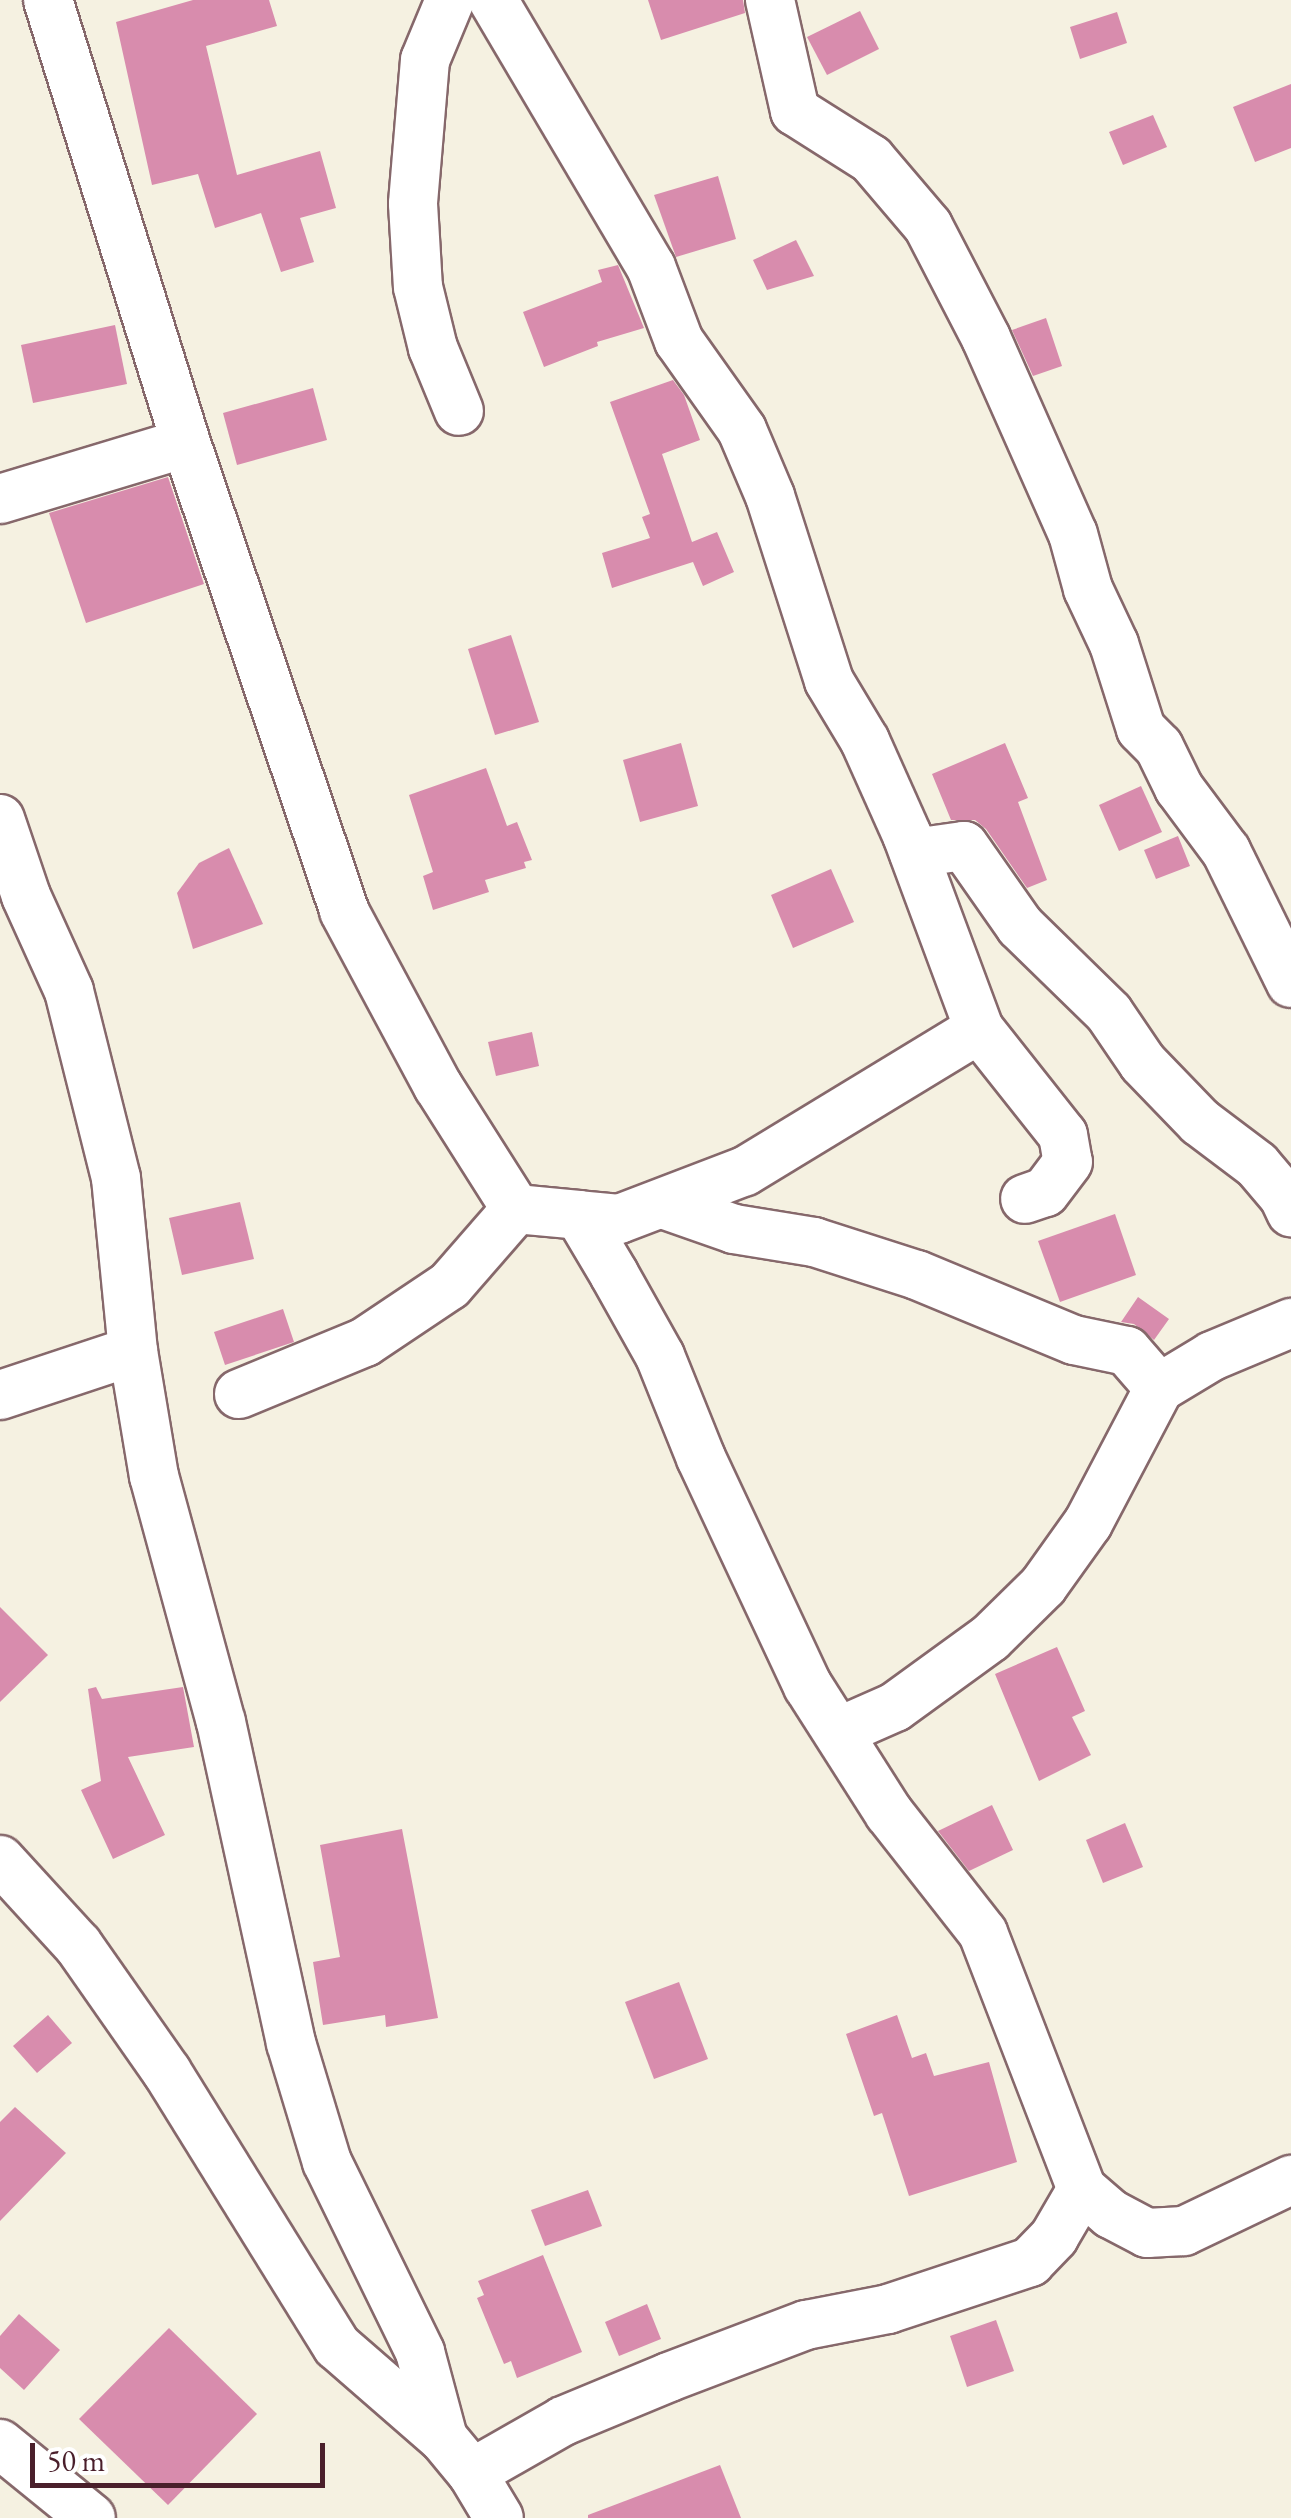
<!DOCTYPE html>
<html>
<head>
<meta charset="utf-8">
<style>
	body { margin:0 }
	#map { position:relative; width:1291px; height:2518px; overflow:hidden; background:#f5f1e1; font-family:"EB Garamond",serif }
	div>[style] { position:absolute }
	.building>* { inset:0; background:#d88cad }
	.roads { filter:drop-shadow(2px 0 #86686b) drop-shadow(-2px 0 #86686b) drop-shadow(0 2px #86686b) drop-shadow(0 -2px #86686b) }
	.street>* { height:48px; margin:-24px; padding:0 24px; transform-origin:24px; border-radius:24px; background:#fff }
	span { translate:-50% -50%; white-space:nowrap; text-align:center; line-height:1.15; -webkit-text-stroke:8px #fff; paint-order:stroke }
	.scale { position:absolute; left:30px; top:2443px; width:295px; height:45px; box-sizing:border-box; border:5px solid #4a1f2b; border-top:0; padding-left:12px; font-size:30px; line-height:35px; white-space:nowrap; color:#4a1f2b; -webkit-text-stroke:8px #fff; paint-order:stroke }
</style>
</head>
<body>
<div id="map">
	<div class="building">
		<i style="clip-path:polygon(193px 0,269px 0,277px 26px,206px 46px,237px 175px,320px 151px,336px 208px,300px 218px,314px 262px,281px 272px,261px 213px,215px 228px,198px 174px,152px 185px,116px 22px)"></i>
		<i style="clip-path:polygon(648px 0,743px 0,745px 13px,661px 40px)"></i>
		<i style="clip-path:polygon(860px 11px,879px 49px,827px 75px,807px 37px)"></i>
		<i style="clip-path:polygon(1117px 12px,1127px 43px,1080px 59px,1070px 27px)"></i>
		<i style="clip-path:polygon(1291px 84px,1291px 148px,1255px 162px,1233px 107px)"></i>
		<i style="clip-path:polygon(1153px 115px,1167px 147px,1123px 165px,1109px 132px)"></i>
		<i style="clip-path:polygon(718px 176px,736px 239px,676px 257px,654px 195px)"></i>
		<i style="clip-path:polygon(796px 240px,814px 276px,767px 290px,753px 260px)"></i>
		<i style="clip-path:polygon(618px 265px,644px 328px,597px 342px,598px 346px,544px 367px,523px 312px,602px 282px,598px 270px)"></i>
		<i style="clip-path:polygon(1046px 318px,1062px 366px,1033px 376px,1012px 330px)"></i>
		<i style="clip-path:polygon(115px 325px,127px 384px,33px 403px,21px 345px)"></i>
		<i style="clip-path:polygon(673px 380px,684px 395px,700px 440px,662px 454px,692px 542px,717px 532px,734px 572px,703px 586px,693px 562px,612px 588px,602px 553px,650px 538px,642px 517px,650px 514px,610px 402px)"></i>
		<i style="clip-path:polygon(313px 388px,327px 440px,237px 465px,223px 413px)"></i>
		<i style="clip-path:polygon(168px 477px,204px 584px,86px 623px,49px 513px)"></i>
		<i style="clip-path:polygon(511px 635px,539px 722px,495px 735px,468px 649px)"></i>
		<i style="clip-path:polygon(681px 743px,698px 806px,640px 822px,623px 760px)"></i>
		<i style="clip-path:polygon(1005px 743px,1028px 798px,1018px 802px,1047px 880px,1027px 888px,986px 829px,975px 820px,951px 820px,932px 774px)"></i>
		<i style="clip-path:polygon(486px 768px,507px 826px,517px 822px,532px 860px,524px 862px,526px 868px,485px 880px,489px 892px,433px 910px,423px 876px,433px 872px,409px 795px)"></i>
		<i style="clip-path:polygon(1141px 786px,1162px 832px,1119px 851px,1099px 805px)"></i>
		<i style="clip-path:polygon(1178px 836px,1190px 866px,1156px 879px,1144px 850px)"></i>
		<i style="clip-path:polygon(229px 848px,263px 924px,193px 949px,177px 893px,199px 863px)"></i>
		<i style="clip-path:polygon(831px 869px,854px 922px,793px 948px,771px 895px)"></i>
		<i style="clip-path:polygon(532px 1032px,539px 1066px,496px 1076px,488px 1042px)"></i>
		<i style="clip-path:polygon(240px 1202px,254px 1259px,182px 1275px,169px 1218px)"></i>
		<i style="clip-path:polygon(1115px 1214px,1136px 1275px,1060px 1302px,1038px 1241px)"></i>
		<i style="clip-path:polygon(1138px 1297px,1169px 1319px,1154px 1340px,1134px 1324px,1121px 1322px)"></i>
		<i style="clip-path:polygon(283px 1309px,294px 1342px,225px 1365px,214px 1332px)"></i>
		<i style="clip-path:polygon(0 1607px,48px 1655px,0 1702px)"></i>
		<i style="clip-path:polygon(1057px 1647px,1085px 1711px,1072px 1717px,1091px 1755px,1039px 1781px,995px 1674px)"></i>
		<i style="clip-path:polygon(96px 1687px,102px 1699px,183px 1687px,194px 1747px,128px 1757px,165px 1835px,113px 1859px,81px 1790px,101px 1781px,88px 1689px)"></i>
		<i style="clip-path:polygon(992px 1805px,1013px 1850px,969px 1871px,938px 1831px)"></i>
		<i style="clip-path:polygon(1125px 1823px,1143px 1867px,1103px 1883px,1086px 1840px)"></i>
		<i style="clip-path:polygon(402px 1829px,438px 2018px,386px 2027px,385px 2015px,323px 2025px,313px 1962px,340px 1957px,320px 1845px)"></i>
		<i style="clip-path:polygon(679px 1982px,708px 2059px,654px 2079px,625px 2002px)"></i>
		<i style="clip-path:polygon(48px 2015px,72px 2043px,37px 2073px,13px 2046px)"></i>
		<i style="clip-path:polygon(897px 2015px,912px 2058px,926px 2053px,934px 2076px,989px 2062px,1017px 2162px,909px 2196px,882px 2113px,874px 2116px,846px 2034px)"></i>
		<i style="clip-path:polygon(15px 2107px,66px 2153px,0 2221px,0 2122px)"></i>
		<i style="clip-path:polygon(588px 2190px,602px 2226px,545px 2246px,531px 2210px)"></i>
		<i style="clip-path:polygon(543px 2255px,582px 2352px,517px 2378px,511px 2361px,504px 2364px,477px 2298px,484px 2295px,478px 2281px)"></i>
		<i style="clip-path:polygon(647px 2304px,661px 2339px,619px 2356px,605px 2322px)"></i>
		<i style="clip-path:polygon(19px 2314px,60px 2350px,24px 2390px,0 2368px,0 2336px)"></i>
		<i style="clip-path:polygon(996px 2320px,1014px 2371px,967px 2387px,950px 2336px)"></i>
		<i style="clip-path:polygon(169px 2328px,257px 2414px,168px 2505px,79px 2419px)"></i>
		<i style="clip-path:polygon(720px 2465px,741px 2518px,588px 2518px,588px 2515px)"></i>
	</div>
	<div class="roads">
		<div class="street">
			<i style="left:48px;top:0;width:464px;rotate:72.7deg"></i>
			<i style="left:186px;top:443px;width:494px;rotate:71.3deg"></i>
			<i style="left:344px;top:911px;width:199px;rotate:61.8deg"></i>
			<i style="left:438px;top:1086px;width:146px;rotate:57.6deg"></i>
			<i style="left:516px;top:1209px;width:63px;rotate:5.4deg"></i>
			<i style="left:579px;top:1215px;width:69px;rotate:59.3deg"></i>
			<i style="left:614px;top:1274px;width:94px;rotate:60.7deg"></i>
			<i style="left:660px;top:1356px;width:110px;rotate:68.1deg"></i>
			<i style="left:701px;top:1458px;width:252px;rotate:64.9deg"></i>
			<i style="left:808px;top:1686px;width:151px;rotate:57.5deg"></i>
			<i style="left:889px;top:1813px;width:152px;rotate:51.9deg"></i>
			<i style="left:983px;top:1933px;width:274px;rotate:68.9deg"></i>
			<i style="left:1082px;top:2189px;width:38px;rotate:41deg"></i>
			<i style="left:1111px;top:2214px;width:41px;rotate:27.8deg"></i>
			<i style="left:1147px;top:2233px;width:37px;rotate:-3deg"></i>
			<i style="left:1184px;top:2231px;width:119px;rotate:-25.5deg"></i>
			<i style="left:450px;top:0;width:65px;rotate:112.6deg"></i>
			<i style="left:425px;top:60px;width:144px;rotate:94.8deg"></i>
			<i style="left:413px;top:204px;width:83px;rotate:86.6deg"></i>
			<i style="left:418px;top:287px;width:63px;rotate:76.2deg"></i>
			<i style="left:433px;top:348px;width:68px;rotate:67.6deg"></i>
			<i style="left:493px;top:0;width:310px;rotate:59.4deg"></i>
			<i style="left:651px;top:267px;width:79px;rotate:69.3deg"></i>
			<i style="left:679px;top:341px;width:109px;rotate:54.7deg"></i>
			<i style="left:742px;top:430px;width:72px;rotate:67deg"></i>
			<i style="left:770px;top:496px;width:194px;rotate:72.3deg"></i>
			<i style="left:829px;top:681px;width:70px;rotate:59deg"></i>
			<i style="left:865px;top:741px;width:103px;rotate:65.9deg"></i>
			<i style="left:907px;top:835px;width:207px;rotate:69.6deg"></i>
			<i style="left:979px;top:1029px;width:274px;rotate:148.7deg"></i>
			<i style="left:745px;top:1171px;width:135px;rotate:159.1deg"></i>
			<i style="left:619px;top:1219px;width:40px;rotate:-174.3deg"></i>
			<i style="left:770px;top:0;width:114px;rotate:77.3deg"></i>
			<i style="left:795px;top:111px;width:90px;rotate:32.3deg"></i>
			<i style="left:871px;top:159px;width:88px;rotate:49.6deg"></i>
			<i style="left:928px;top:226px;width:126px;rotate:62.6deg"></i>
			<i style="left:986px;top:338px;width:214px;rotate:66.1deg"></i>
			<i style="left:1073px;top:534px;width:57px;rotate:74.7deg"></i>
			<i style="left:1088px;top:589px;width:61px;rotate:64.7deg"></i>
			<i style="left:1114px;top:644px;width:89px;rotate:72.4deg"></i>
			<i style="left:1141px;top:729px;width:25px;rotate:45deg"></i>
			<i style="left:1159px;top:747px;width:46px;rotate:64deg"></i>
			<i style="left:1179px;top:788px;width:79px;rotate:53.3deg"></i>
			<i style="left:1226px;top:851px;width:147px;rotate:63.8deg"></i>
			<i style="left:0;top:499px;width:194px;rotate:-16.8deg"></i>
			<i style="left:0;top:819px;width:81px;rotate:71.3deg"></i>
			<i style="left:26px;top:896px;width:104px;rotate:65.6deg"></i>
			<i style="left:69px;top:991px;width:193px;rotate:75.9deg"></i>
			<i style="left:116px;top:1178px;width:174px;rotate:84.4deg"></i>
			<i style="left:133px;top:1351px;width:127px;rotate:80.5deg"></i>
			<i style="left:154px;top:1476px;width:255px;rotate:74.8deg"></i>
			<i style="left:221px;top:1722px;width:329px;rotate:77.7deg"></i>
			<i style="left:291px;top:2043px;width:124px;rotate:73.2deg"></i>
			<i style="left:327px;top:2162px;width:212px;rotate:63.9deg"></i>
			<i style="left:420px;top:2352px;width:89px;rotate:75deg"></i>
			<i style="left:914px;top:853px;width:50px;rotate:-8deg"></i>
			<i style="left:964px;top:846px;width:98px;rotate:55deg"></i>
			<i style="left:1020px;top:926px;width:124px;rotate:44.3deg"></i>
			<i style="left:1109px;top:1013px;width:60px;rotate:55.8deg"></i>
			<i style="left:1143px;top:1063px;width:82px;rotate:46deg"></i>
			<i style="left:1200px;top:1122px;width:71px;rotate:37deg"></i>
			<i style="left:1257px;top:1165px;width:42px;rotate:49.8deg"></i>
			<i style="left:1284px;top:1197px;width:17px;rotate:65deg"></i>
			<i style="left:979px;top:1029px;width:135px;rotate:51.6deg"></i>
			<i style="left:1063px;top:1135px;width:27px;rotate:80deg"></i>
			<i style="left:1068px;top:1162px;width:38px;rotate:127deg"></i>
			<i style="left:1045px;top:1192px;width:21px;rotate:161deg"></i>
			<i style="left:663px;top:1204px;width:75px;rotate:19.4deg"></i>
			<i style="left:734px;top:1229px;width:81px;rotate:9.2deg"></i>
			<i style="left:814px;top:1242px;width:108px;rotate:17.8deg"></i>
			<i style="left:917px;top:1275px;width:170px;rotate:22.5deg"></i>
			<i style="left:1074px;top:1340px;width:54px;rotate:11.7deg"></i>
			<i style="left:1127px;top:1351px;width:49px;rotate:49.1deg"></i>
			<i style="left:1159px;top:1388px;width:153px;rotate:117.7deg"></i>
			<i style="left:1088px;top:1523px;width:77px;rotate:125.5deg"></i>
			<i style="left:1043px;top:1586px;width:74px;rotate:135.5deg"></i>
			<i style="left:990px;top:1638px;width:117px;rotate:144deg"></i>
			<i style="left:895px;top:1707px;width:62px;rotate:156.3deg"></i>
			<i style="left:1159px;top:1388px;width:62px;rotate:-31.1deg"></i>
			<i style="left:1212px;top:1356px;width:86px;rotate:-22.7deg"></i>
			<i style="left:239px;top:1394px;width:136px;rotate:-22.4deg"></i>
			<i style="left:365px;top:1342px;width:102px;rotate:-33.8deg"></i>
			<i style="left:450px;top:1285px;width:101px;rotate:-49deg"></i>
			<i style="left:0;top:1395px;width:140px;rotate:-18.3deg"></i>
			<i style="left:0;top:1860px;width:115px;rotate:47.5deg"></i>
			<i style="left:78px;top:1945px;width:155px;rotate:55deg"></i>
			<i style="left:167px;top:2072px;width:322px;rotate:58.2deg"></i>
			<i style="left:337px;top:2346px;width:140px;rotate:41deg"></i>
			<i style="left:443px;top:2438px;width:45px;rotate:50.4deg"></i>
			<i style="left:472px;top:2473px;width:52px;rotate:59deg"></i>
			<i style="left:0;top:2444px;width:117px;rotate:39.1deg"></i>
			<i style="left:472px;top:2473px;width:105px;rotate:-29.7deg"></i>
			<i style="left:563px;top:2421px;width:115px;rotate:-22.5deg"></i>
			<i style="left:669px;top:2377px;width:147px;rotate:-20.8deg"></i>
			<i style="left:806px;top:2325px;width:84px;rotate:-11deg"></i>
			<i style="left:888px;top:2309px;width:150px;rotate:-18.3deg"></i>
			<i style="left:1030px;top:2262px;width:35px;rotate:-46deg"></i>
			<i style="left:1054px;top:2237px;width:56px;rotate:-59.7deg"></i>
		</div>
	</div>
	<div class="scale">50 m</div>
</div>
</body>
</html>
